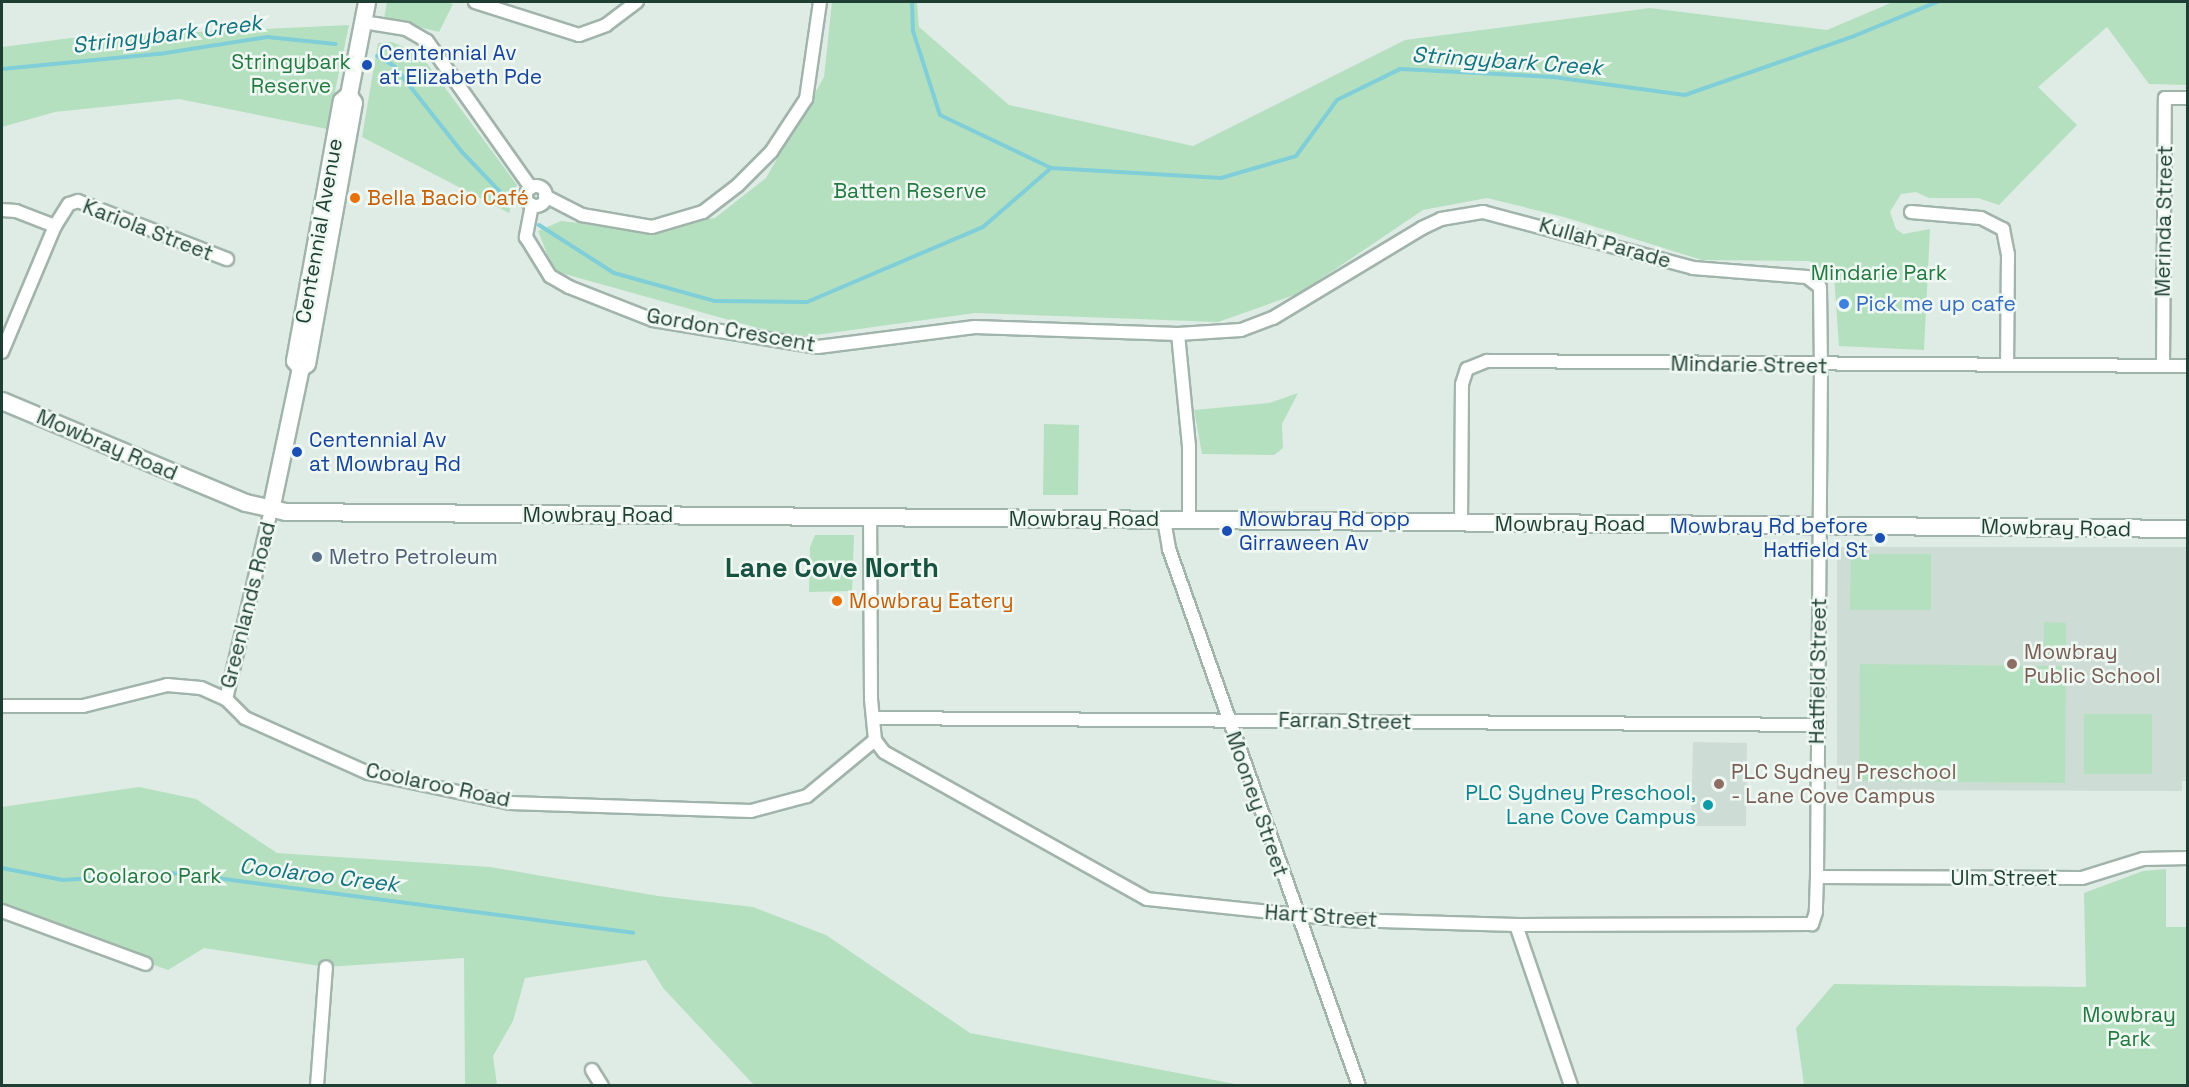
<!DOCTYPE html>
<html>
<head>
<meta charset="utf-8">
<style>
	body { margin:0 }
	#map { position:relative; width:2189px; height:1087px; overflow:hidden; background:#dfece5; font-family:"Space Grotesk",sans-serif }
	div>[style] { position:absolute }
	.built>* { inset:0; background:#cddcd4 }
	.green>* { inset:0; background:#b5e0bf }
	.stream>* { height:4px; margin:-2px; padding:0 2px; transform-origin:2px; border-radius:2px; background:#80ced8 }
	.roads { filter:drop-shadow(2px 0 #a1b4ac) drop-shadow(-2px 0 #a1b4ac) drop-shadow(0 2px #a1b4ac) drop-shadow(0 -2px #a1b4ac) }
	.minor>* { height:12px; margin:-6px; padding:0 6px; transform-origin:6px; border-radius:6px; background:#fff }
	.minor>.ring { margin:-6px; padding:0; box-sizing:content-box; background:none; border:12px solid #fff; border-radius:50% }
	.secondary>* { height:16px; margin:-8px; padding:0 8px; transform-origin:8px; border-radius:8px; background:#fff }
	.dots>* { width:16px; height:16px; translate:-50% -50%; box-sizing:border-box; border:3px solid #eff8f3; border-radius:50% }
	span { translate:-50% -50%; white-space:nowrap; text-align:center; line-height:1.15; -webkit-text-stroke:5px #eff8f3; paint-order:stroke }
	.transit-label { font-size:21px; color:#164399 }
	.left { translate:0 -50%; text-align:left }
	.right { translate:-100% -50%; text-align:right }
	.park-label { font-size:21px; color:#247941 }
	.food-label { font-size:21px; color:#c56008 }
	.street-label { font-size:21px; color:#1e3e34 }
	.shop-label { font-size:21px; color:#366cbe }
	.service-label { font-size:21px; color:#4e5e75 }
	.education-label { font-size:21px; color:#785e54 }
	.culture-label { font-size:21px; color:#0d838f }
	.water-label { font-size:22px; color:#127280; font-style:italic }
	.district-label { font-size:27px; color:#185241; font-weight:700 }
	.frame { position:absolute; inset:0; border:3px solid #1e3e34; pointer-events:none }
</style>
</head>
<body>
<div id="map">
	<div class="built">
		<i style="clip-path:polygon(1837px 547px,2187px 547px,2188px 781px,2182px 781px,2182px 791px,1837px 790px)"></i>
		<i style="clip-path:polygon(1693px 742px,1747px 743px,1746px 826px,1691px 826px)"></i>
	</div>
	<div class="green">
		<i style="clip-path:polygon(387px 2px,446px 2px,453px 4px,439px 32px,384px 18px)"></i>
		<i style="clip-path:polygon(832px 2px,917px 2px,919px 27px,1009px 105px,1193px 146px,1405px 40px,1650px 8px,1827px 30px,1893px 2px,2187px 2px,2187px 85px,2149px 84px,2107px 27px,2038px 87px,2077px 125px,1999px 205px,1978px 198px,1929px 198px,1916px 192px,1901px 194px,1890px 212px,1896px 229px,1903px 234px,1930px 229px,1924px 350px,1839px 346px,1834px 276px,1809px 261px,1702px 260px,1564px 217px,1487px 198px,1423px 210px,1300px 293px,1218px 322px,975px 313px,794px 338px,554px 271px,538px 231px,561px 221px,629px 229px,715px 218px,766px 178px,824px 77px)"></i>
		<i style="clip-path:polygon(349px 25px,327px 129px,179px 99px,55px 112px,2px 127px,2px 47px,71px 38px)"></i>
		<i style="clip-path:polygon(392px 42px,420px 54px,517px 185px,509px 213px,362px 137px,378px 43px)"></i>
		<i style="clip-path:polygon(1298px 393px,1282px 424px,1283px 448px,1274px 455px,1202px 454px,1194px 410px,1269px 403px)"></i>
		<i style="clip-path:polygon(1044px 424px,1079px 425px,1078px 495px,1043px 495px)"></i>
		<i style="clip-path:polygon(815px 535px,854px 535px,852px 591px,809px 592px,810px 547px)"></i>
		<i style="clip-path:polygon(1851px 554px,1931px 554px,1931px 610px,1850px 610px)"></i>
		<i style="clip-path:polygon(2044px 622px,2066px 623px,2066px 655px,2062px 658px,2044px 658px)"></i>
		<i style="clip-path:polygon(1860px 664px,2066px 666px,2065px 783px,1859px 781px)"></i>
		<i style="clip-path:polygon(2084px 714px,2152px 714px,2152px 774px,2084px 774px)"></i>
		<i style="clip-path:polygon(139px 787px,196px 799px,277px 853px,490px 867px,658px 896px,753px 907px,826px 935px,970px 1033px,1240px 1085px,754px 1085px,663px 988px,646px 960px,525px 978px,513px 1021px,493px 1056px,497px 1085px,465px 1085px,464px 958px,326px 967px,204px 948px,168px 970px,2px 911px,2px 807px)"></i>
		<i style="clip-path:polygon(2166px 869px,2166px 927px,2187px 927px,2187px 1085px,1804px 1085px,1796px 1028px,1834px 984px,2086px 987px,2084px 893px,2143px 871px)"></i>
	</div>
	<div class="stream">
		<i style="left:912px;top:2px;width:29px;rotate:88deg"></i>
		<i style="left:913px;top:31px;width:88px;rotate:72.2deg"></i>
		<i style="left:940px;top:115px;width:123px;rotate:25.5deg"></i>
		<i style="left:377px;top:56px;width:20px;rotate:30deg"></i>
		<i style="left:394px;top:66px;width:110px;rotate:51.7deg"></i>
		<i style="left:462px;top:152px;width:68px;rotate:46.2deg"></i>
		<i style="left:2px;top:69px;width:158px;rotate:-5.5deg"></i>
		<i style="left:159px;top:54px;width:109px;rotate:-8.9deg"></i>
		<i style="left:267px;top:37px;width:69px;rotate:5.8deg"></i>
		<i style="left:539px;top:225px;width:89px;rotate:32.6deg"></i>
		<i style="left:614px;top:273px;width:105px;rotate:15.5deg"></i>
		<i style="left:715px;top:301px;width:92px;rotate:0.6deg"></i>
		<i style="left:807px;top:302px;width:191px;rotate:-23.1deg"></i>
		<i style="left:983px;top:227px;width:90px;rotate:-40.9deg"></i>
		<i style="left:1051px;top:168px;width:170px;rotate:3.4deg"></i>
		<i style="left:1221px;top:178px;width:78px;rotate:-16.3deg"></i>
		<i style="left:1296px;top:156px;width:69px;rotate:-53.8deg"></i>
		<i style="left:1337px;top:100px;width:70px;rotate:-26.2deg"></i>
		<i style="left:1400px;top:69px;width:153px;rotate:3deg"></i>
		<i style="left:1553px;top:77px;width:133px;rotate:7.8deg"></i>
		<i style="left:1685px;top:95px;width:179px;rotate:-19.2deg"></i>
		<i style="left:1854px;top:36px;width:90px;rotate:-22.3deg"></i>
		<i style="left:2px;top:868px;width:62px;rotate:11.1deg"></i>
		<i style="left:63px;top:880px;width:106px;rotate:-3.8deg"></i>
		<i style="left:169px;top:873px;width:25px;rotate:5deg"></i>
		<i style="left:194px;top:875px;width:443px;rotate:7.5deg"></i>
	</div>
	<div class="roads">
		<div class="minor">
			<i style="left:475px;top:2px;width:109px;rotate:17.6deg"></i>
			<i style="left:579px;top:35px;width:29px;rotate:-20deg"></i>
			<i style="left:606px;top:25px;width:39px;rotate:-37deg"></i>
			<i style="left:363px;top:22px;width:44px;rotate:9.2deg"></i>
			<i style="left:406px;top:29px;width:24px;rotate:30deg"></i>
			<i style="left:427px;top:41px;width:180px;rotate:54.7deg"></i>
			<i class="ring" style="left:526px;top:186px;width:8px;height:8px"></i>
			<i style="left:545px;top:196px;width:42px;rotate:27.2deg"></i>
			<i style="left:582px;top:215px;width:71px;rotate:9.7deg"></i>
			<i style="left:652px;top:227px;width:53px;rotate:-16.4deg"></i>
			<i style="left:703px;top:212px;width:44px;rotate:-37.6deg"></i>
			<i style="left:738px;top:185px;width:47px;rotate:-45deg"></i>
			<i style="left:771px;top:152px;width:64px;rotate:-56.6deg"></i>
			<i style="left:806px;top:99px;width:98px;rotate:-81.8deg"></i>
			<i style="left:532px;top:205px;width:33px;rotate:101deg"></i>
			<i style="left:526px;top:237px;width:46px;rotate:58.4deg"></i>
			<i style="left:550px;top:276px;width:22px;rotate:30deg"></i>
			<i style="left:569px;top:287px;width:90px;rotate:21.4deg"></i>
			<i style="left:653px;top:320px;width:167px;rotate:9.3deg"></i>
			<i style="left:818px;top:347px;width:158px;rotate:-7.3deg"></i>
			<i style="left:975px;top:327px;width:203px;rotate:2deg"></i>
			<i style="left:1178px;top:334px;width:63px;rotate:-3.6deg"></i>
			<i style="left:1241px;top:330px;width:34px;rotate:-21deg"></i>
			<i style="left:1273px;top:318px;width:174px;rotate:-31.1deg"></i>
			<i style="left:1422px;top:228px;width:21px;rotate:-25deg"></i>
			<i style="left:1441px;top:219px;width:43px;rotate:-9.5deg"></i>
			<i style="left:1483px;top:212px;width:217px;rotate:14.9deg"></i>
			<i style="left:1693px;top:268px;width:114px;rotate:4.5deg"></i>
			<i style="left:1807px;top:277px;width:16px;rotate:38deg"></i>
			<i style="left:1820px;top:287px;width:78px;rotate:89.3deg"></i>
			<i style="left:1821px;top:365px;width:512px;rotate:90.45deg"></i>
			<i style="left:1817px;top:877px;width:35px;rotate:92deg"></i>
			<i style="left:1816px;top:912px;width:13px;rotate:108deg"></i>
			<i style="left:1812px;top:924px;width:296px;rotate:179.8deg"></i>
			<i style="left:1516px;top:925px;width:169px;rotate:-178.3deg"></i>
			<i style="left:1347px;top:920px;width:201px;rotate:-174deg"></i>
			<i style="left:1147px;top:899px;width:301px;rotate:-150.8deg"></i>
			<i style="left:884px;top:752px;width:15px;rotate:-127deg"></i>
			<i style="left:875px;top:740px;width:41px;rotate:-95.6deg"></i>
			<i style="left:871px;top:699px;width:181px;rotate:-90.3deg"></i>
			<i style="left:2px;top:210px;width:14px;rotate:4deg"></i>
			<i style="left:16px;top:211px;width:42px;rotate:21deg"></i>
			<i style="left:1911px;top:212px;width:70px;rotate:4.9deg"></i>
			<i style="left:1981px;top:218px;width:25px;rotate:27deg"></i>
			<i style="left:2003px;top:229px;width:25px;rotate:79deg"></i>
			<i style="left:2008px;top:254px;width:111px;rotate:90.5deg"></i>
			<i style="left:1178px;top:334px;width:113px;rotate:84.4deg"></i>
			<i style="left:1189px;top:446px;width:74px;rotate:90deg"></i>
			<i style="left:2px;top:352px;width:137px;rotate:-67.2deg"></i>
			<i style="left:55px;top:226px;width:26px;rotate:-58deg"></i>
			<i style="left:69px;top:204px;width:9px;rotate:-18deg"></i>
			<i style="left:78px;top:201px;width:160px;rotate:21.3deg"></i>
			<i style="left:2163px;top:366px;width:268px;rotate:-89.6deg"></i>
			<i style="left:2165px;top:98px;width:23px"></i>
			<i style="left:1164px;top:520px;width:29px;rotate:80deg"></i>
			<i style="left:1169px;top:549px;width:570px;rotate:70.52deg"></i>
			<i style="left:1461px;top:523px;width:139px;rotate:-89.6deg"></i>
			<i style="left:1462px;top:384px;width:16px;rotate:-72deg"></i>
			<i style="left:1467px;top:369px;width:22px;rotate:-22deg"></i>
			<i style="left:1487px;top:361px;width:701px;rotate:0.41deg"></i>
			<i style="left:226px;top:699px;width:194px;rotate:-76.6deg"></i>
			<i style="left:2px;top:706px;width:81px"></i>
			<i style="left:83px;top:706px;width:87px;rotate:-14deg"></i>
			<i style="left:167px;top:685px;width:34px;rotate:5deg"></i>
			<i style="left:201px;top:688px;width:27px;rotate:24deg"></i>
			<i style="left:226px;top:699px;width:27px;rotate:45deg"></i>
			<i style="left:245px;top:718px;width:135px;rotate:24.1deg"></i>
			<i style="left:368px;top:773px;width:145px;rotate:11.9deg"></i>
			<i style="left:510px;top:803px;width:241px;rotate:1.9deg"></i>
			<i style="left:751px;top:811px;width:58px;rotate:-15deg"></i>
			<i style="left:807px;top:796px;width:88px;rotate:-39.5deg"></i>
			<i style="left:873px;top:718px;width:945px;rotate:0.42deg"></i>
			<i style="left:1817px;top:877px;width:265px;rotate:0.2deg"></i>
			<i style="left:2082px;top:878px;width:64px;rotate:-17.3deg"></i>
			<i style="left:2143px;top:859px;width:45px;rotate:-1.3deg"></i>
			<i style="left:2px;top:911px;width:153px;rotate:20.2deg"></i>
			<i style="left:1516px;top:925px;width:170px;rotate:71.1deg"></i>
			<i style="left:592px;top:1070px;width:19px;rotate:58deg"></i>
			<i style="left:317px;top:1086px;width:119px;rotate:-85.7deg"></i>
		</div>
		<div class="secondary">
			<i style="left:301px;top:368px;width:9px;rotate:-131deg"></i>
			<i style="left:295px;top:361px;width:264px;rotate:-79.8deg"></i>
			<i style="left:342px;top:101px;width:9px;rotate:-41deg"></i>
			<i style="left:349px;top:95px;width:95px;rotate:-79deg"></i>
			<i style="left:2px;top:401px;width:264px;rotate:22.7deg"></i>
			<i style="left:246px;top:503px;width:41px;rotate:12.7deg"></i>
			<i style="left:286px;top:512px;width:1902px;rotate:0.51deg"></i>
			<i style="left:271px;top:510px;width:145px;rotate:-78.1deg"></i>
			<i style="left:301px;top:368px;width:7px;rotate:-34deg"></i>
			<i style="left:307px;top:364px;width:265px;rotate:-79.8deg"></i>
			<i style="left:354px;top:103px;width:9px;rotate:-122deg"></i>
		</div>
	</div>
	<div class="dots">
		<i style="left:367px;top:65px;background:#1a4fb4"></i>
		<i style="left:355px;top:198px;background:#e8710a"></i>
		<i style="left:1844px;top:304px;background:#3f7fe0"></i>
		<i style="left:297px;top:452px;background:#1a4fb4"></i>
		<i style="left:1227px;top:531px;background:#1a4fb4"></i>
		<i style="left:1880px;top:538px;background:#1a4fb4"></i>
		<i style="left:317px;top:557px;background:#5c6f8a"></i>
		<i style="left:837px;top:601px;background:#e8710a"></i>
		<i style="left:2012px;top:664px;background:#8d6e63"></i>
		<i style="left:1719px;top:784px;background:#8d6e63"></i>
		<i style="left:1708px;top:805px;background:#0f9aa8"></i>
	</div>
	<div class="transit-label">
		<span class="left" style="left:379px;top:65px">Centennial Av<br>at Elizabeth Pde</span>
		<span class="left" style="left:309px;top:452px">Centennial Av<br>at Mowbray Rd</span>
		<span class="left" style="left:1239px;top:531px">Mowbray Rd opp<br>Girraween Av</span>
		<span class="right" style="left:1868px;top:538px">Mowbray Rd before<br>Hatfield St</span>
	</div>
	<div class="park-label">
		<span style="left:291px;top:74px">Stringybark<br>Reserve</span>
		<span style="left:910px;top:191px">Batten Reserve</span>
		<span style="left:1879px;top:273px">Mindarie Park</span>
		<span style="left:152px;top:876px">Coolaroo Park</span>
		<span style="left:2129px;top:1027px">Mowbray<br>Park</span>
	</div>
	<div class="food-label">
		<span class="left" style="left:367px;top:198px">Bella Bacio Café</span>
		<span class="left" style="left:849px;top:601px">Mowbray Eatery</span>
	</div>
	<div class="street-label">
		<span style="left:2164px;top:221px;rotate:-89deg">Merinda Street</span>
		<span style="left:148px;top:230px;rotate:21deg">Kariola Street</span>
		<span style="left:319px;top:231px;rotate:-80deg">Centennial Avenue</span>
		<span style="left:1605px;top:243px;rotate:16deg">Kullah Parade</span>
		<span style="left:731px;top:330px;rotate:10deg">Gordon Crescent</span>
		<span style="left:1749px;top:365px;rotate:1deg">Mindarie Street</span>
		<span style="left:107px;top:445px;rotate:23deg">Mowbray Road</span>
		<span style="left:598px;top:515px">Mowbray Road</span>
		<span style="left:1084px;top:519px">Mowbray Road</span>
		<span style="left:1570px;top:524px">Mowbray Road</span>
		<span style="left:2056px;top:528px;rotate:1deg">Mowbray Road</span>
		<span style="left:248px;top:605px;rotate:-76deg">Greenlands Road</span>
		<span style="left:1818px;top:671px;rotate:-89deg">Hatfield Street</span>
		<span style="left:1345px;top:721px;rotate:1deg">Farran Street</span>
		<span style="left:438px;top:785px;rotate:12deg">Coolaroo Road</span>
		<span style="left:1257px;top:804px;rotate:71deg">Mooney Street</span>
		<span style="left:2004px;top:878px">Ulm Street</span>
		<span style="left:1321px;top:916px;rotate:4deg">Hart Street</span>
	</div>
	<div class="shop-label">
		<span class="left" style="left:1856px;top:304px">Pick me up cafe</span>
	</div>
	<div class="service-label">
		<span class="left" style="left:329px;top:557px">Metro Petroleum</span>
	</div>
	<div class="education-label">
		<span class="left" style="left:2024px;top:664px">Mowbray<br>Public School</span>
		<span class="left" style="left:1731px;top:784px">PLC Sydney Preschool<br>- Lane Cove Campus</span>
	</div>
	<div class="culture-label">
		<span class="right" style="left:1696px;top:805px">PLC Sydney Preschool,<br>Lane Cove Campus</span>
	</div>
	<div class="water-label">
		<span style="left:167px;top:34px;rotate:-7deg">Stringybark Creek</span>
		<span style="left:1507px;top:61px;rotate:4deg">Stringybark Creek</span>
		<span style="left:319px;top:875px;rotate:7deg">Coolaroo Creek</span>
	</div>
	<div class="district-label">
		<span style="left:832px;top:568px">Lane Cove North</span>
	</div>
	<div class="frame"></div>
</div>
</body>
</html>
